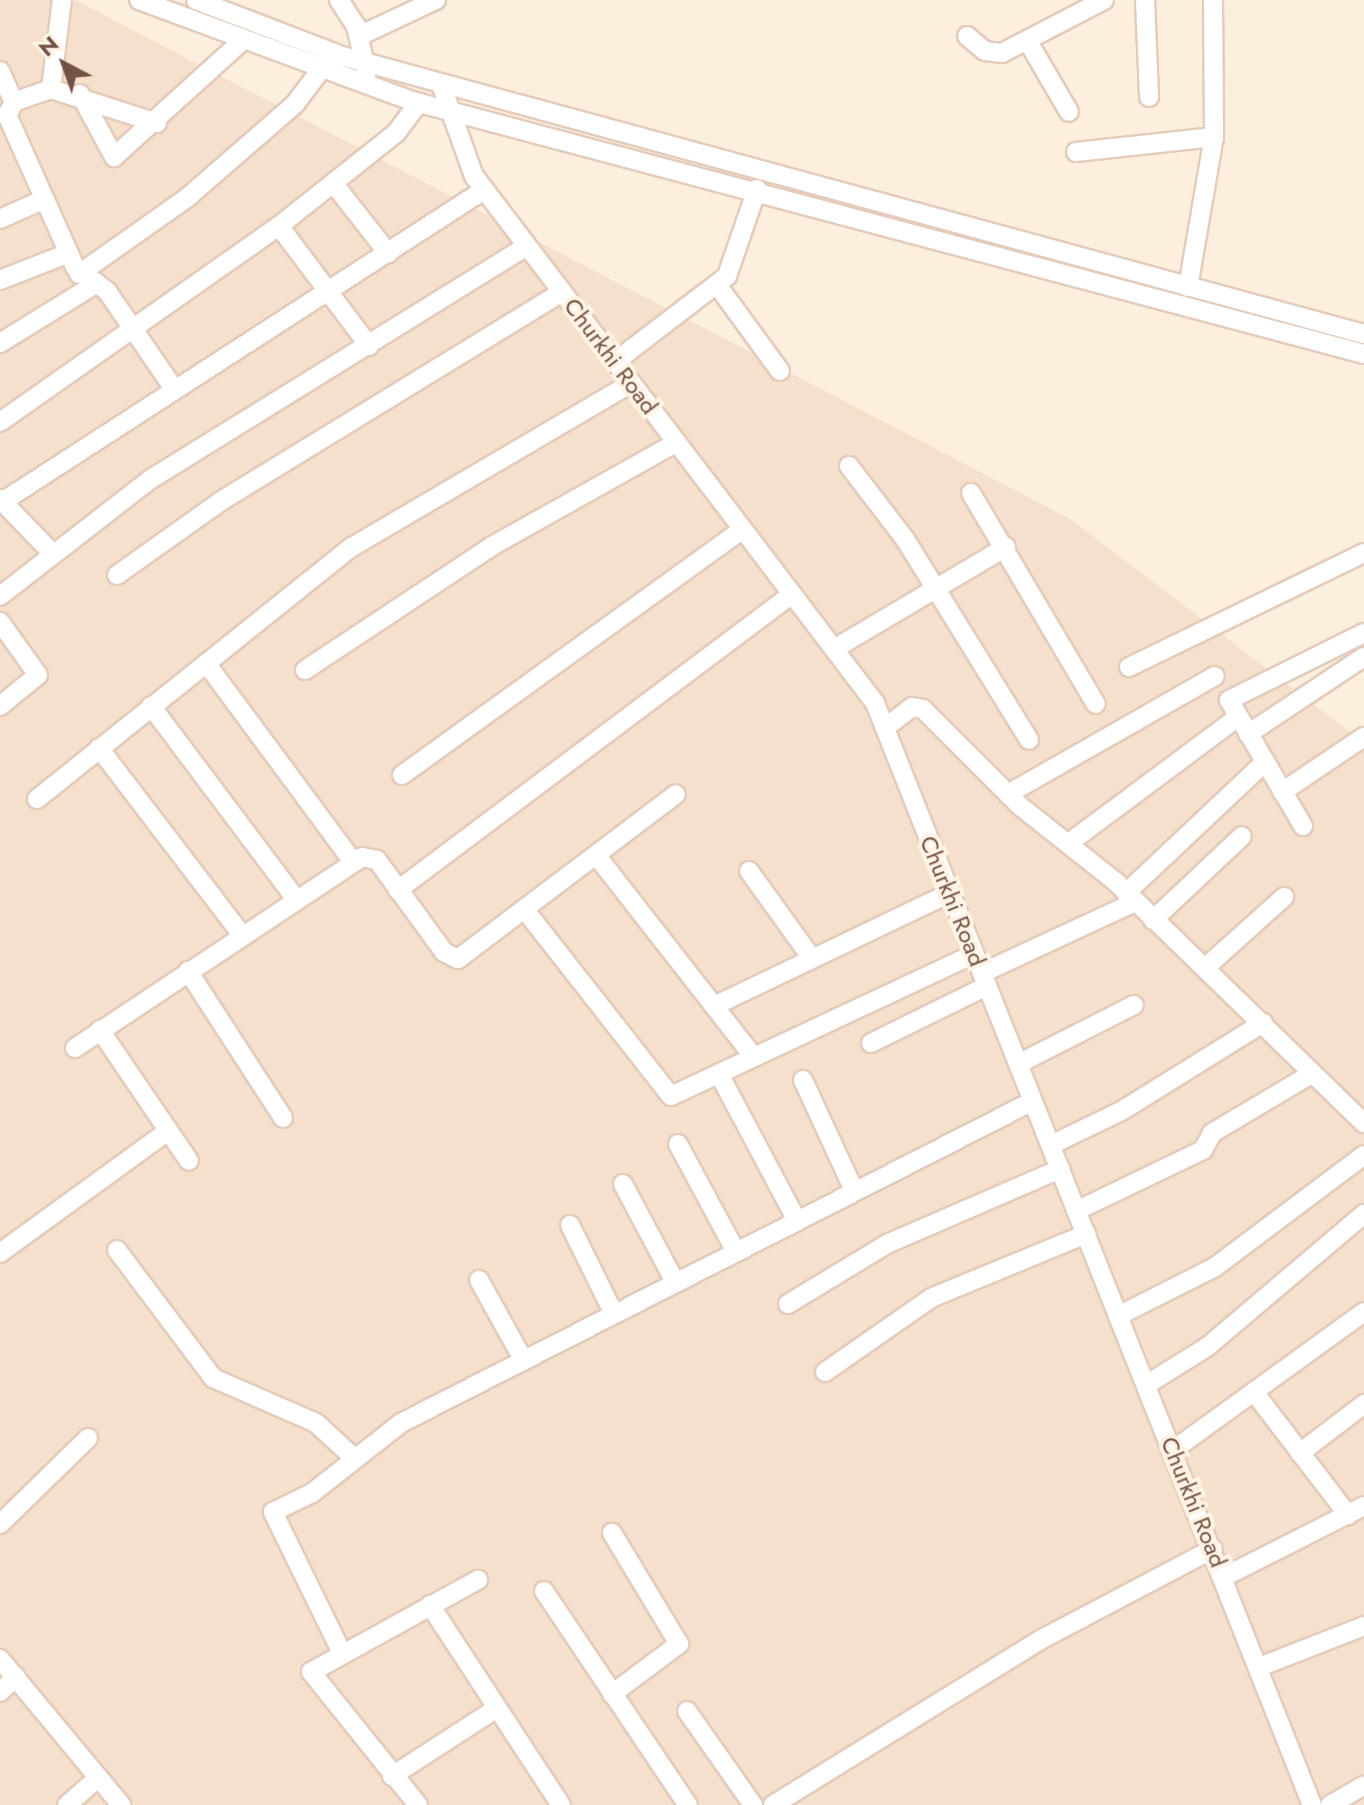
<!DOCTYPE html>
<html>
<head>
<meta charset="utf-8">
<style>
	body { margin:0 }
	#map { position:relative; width:1364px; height:1805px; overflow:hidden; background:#fdefdd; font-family:Jost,sans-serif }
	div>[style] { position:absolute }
	.residential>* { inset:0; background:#f5e0cb }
	.roads { filter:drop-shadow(2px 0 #e3ccbc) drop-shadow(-2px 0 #e3ccbc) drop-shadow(0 2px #e3ccbc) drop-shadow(0 -2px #e3ccbc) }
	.minor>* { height:18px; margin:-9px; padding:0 9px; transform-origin:9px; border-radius:9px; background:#fff }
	span { translate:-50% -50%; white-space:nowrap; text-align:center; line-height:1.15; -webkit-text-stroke:8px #fff3e4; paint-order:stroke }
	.street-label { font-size:24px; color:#735345 }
	.north { position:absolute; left:24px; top:24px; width:80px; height:80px; -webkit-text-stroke:6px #fff3e4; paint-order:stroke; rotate:319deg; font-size:22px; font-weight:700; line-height:32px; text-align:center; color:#735345 }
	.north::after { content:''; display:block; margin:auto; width:28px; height:36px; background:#735345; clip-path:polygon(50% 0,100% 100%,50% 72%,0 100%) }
</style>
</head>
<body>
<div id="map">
	<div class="residential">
		<i style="clip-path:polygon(0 0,75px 0,1072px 520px,1364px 743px,1364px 1805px,0 1805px)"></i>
	</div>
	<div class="roads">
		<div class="minor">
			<i style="left:139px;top:0;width:291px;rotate:20.3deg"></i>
			<i style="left:412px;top:101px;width:985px;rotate:14.88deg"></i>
			<i style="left:196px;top:0;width:156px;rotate:21deg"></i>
			<i style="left:342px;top:56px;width:1059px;rotate:15.22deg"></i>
			<i style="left:339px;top:0;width:31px;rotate:57deg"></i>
			<i style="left:356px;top:26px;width:48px;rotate:76.8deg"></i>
			<i style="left:1145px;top:0;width:97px;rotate:87.6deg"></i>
			<i style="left:359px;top:36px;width:85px;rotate:-25.1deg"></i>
			<i style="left:967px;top:36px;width:23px;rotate:40deg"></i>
			<i style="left:985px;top:51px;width:17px;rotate:7deg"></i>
			<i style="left:1002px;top:53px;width:115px;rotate:-27.5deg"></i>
			<i style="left:1027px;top:40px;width:83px;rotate:59.7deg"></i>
			<i style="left:0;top:71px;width:34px;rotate:66deg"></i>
			<i style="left:441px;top:84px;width:98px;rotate:70.3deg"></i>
			<i style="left:474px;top:176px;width:662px;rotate:52.73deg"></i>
			<i style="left:875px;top:703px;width:1185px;rotate:68.37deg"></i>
			<i style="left:51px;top:89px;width:90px;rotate:-83deg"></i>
			<i style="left:80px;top:94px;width:72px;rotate:61.6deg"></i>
			<i style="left:114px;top:157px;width:173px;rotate:-42.2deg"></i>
			<i style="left:157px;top:123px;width:111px;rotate:-162.2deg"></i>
			<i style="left:51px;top:89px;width:39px;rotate:161deg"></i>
			<i style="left:14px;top:102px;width:15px;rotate:118deg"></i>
			<i style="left:7px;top:115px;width:167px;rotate:65.9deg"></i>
			<i style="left:75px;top:267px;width:40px;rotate:37deg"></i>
			<i style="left:107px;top:291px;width:115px;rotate:55.6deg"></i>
			<i style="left:1076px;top:152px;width:139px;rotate:-6.2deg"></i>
			<i style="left:334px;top:184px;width:88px;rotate:52deg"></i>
			<i style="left:0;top:219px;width:49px;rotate:-24deg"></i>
			<i style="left:279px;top:226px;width:150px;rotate:53.1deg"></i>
			<i style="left:79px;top:274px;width:133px;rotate:-35.2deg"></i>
			<i style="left:188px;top:197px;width:142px;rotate:-41deg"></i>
			<i style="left:295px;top:104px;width:50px;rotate:-53.1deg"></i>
			<i style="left:0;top:280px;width:74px;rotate:-21.4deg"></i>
			<i style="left:718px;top:286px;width:105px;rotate:53.9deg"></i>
			<i style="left:1188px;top:287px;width:152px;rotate:-80.2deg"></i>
			<i style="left:1214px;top:137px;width:137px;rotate:-90.4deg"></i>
			<i style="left:0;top:343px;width:114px;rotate:-31.7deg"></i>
			<i style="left:616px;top:361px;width:140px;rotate:-37.4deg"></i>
			<i style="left:727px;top:276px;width:92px;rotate:-71deg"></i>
			<i style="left:0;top:422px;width:341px;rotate:-35.1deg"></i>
			<i style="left:279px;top:226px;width:149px;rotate:-38.5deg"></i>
			<i style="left:396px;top:133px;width:38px;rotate:-53deg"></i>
			<i style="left:849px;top:466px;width:92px;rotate:52.5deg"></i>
			<i style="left:905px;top:539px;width:236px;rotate:58.3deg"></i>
			<i style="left:971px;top:493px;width:245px;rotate:59.4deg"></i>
			<i style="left:0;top:499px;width:74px;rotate:46.1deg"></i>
			<i style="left:2px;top:502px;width:574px;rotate:-32.92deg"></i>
			<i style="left:117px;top:575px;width:128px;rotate:-35.4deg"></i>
			<i style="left:221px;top:501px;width:400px;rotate:-31.5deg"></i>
			<i style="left:0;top:596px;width:191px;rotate:-37.8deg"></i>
			<i style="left:151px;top:479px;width:442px;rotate:-31.8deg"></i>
			<i style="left:0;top:622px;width:65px;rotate:54.4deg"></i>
			<i style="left:38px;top:675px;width:49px;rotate:140.8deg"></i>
			<i style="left:834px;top:649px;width:200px;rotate:-30.7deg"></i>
			<i style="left:206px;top:663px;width:247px;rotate:53.5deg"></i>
			<i style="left:1129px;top:667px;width:261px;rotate:-25.9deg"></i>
			<i style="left:305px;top:670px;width:224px;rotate:-33.5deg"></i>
			<i style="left:492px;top:546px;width:212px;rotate:-29.3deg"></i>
			<i style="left:151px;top:706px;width:241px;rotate:53.1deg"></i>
			<i style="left:885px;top:728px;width:34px;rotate:-38deg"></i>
			<i style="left:912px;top:707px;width:11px;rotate:10deg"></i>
			<i style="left:923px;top:709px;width:137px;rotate:45deg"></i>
			<i style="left:1020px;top:806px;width:122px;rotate:38.4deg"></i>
			<i style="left:1116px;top:882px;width:346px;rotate:44.2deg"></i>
			<i style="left:1248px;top:734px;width:139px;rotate:-33.6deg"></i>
			<i style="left:99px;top:748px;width:234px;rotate:52.6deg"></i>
			<i style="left:402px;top:775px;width:420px;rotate:-35.8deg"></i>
			<i style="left:1282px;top:792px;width:99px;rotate:-33.9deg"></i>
			<i style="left:1008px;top:794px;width:238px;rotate:-29.7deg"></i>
			<i style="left:37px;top:799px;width:403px;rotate:-38.7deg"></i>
			<i style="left:352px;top:547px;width:324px;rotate:-30.4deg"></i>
			<i style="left:1303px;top:826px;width:146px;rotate:-120.4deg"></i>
			<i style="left:1229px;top:700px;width:151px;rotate:-26.4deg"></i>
			<i style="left:1069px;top:843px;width:211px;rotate:-36.7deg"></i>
			<i style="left:596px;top:855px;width:256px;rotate:52deg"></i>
			<i style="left:749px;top:871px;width:106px;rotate:54.2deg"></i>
			<i style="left:398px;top:890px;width:493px;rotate:-36.9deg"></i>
			<i style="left:1126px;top:893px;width:191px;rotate:-43.3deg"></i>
			<i style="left:525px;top:910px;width:236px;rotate:51.9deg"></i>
			<i style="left:671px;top:1096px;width:335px;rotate:-25.1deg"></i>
			<i style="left:1153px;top:920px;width:122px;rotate:-43.3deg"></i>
			<i style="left:1206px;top:967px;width:105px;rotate:-41.9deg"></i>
			<i style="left:188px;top:971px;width:175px;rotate:57.1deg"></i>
			<i style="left:982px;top:973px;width:169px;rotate:-24.9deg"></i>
			<i style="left:716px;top:1005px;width:259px;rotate:-25.6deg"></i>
			<i style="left:100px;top:1030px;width:158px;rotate:55.8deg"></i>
			<i style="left:871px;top:1043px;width:129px;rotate:-26.2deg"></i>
			<i style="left:75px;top:1048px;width:345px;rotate:-33.6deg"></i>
			<i style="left:362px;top:857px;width:15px;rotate:11deg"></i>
			<i style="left:377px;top:860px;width:114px;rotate:53.9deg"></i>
			<i style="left:444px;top:952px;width:16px;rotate:27deg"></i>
			<i style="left:458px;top:959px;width:273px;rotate:-37.1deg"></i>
			<i style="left:1018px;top:1064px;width:130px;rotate:-27deg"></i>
			<i style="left:719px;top:1074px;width:162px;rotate:62deg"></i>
			<i style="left:803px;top:1080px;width:119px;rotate:65.2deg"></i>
			<i style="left:678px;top:1144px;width:118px;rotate:61.7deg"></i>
			<i style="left:1051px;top:1145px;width:80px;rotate:-25.9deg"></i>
			<i style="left:1123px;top:1110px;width:165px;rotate:-31.9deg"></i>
			<i style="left:623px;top:1184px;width:109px;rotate:62deg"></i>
			<i style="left:1076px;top:1211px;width:141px;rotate:-25.7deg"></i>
			<i style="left:1203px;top:1150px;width:19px;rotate:-62deg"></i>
			<i style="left:1212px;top:1133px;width:117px;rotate:-30.7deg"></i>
			<i style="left:570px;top:1225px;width:97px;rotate:63.7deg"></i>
			<i style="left:117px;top:1250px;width:160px;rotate:53.1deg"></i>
			<i style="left:213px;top:1378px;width:112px;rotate:23.6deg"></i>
			<i style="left:316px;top:1423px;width:49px;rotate:42.5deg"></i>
			<i style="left:0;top:1253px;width:208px;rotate:-36deg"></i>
			<i style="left:479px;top:1280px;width:90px;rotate:60.9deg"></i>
			<i style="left:788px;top:1304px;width:116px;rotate:-31.2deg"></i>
			<i style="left:887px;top:1244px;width:189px;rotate:-23.4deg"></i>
			<i style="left:1118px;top:1316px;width:109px;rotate:-26.8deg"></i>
			<i style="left:1215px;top:1267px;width:186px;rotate:-36.9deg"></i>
			<i style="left:825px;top:1372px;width:129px;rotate:-34.9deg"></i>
			<i style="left:931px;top:1298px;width:168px;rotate:-22.4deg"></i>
			<i style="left:1146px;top:1385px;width:72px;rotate:-31.9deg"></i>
			<i style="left:1207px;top:1347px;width:206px;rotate:-40.3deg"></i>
			<i style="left:1254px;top:1392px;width:155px;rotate:52.6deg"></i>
			<i style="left:1172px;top:1451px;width:237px;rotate:-35.9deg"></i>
			<i style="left:1300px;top:1453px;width:81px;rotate:-37.4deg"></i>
			<i style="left:0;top:1524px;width:123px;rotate:-44.3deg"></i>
			<i style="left:1224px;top:1577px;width:157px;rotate:-26.9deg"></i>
			<i style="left:544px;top:1591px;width:258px;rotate:56.1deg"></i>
			<i style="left:430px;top:1605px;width:239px;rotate:56.8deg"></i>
			<i style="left:341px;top:1651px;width:155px;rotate:-116.1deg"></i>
			<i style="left:273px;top:1512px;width:43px;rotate:-26deg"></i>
			<i style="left:312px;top:1493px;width:113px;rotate:-38.2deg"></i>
			<i style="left:401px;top:1423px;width:709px;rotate:-27deg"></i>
			<i style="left:0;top:1659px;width:190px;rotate:50.3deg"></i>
			<i style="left:1259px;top:1667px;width:113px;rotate:-21.3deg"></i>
			<i style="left:0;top:1692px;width:22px;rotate:-43deg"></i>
			<i style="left:612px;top:1694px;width:84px;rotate:-36.7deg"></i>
			<i style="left:679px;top:1644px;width:130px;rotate:-121.1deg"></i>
			<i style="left:687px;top:1711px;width:115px;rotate:54.9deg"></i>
			<i style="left:392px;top:1776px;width:121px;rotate:-32.9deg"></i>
			<i style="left:67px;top:1805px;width:41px;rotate:-41.1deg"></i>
			<i style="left:418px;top:1805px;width:171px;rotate:-128.8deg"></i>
			<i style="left:311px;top:1672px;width:191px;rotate:-28.9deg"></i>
			<i style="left:773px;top:1805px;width:316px;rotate:-31.7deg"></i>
			<i style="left:1042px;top:1639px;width:193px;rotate:-27.8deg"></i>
			<i style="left:1330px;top:1805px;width:39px;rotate:-30deg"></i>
		</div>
	</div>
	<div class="street-label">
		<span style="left:611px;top:356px;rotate:53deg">Churkhi Road</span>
		<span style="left:953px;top:901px;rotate:68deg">Churkhi Road</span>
		<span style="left:1194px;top:1502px;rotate:68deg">Churkhi Road</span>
	</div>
	<div class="north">N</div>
</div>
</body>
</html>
